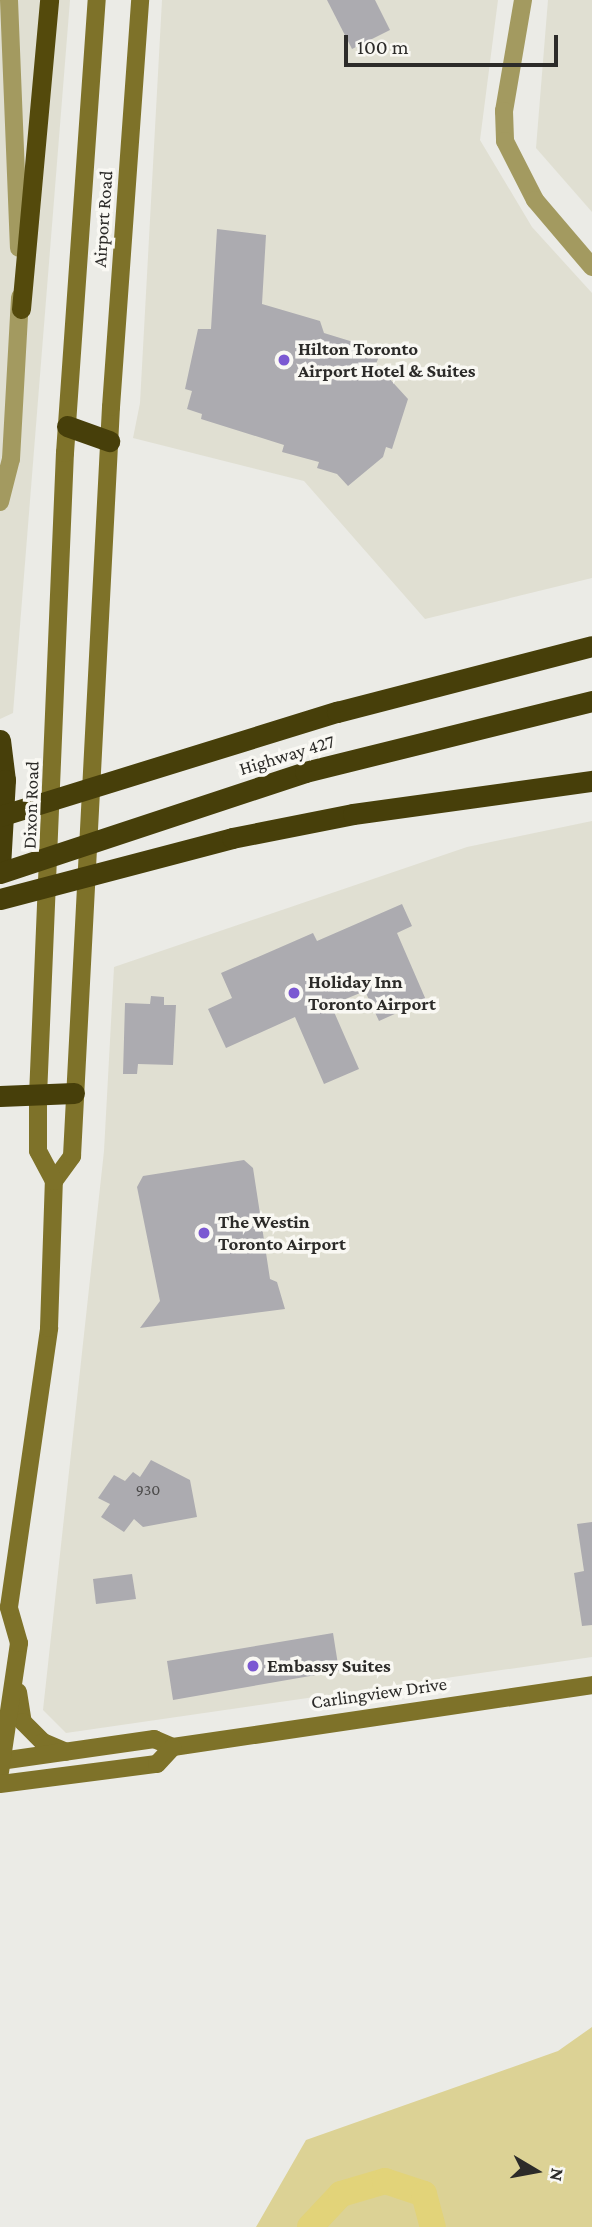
<!DOCTYPE html>
<html>
<head>
<meta charset="utf-8">
<style>
	body { margin:0 }
	#map { position:relative; width:592px; height:2227px; overflow:hidden; background:#ebebe6; font-family:"Crimson Pro",serif }
	div>[style] { position:absolute }
	.built>* { inset:0; background:#e0dfd2 }
	.green>* { inset:0; background:#dcd295 }
	.river>* { height:26px; margin:-13px; padding:0 13px; transform-origin:13px; border-radius:13px; background:#e2d379 }
	.building>* { inset:0; background:#acabb0 }
	.tertiary>* { height:18px; margin:-9px; padding:0 9px; transform-origin:9px; border-radius:9px; background:#a39a60 }
	.secondary>* { height:18px; margin:-9px; padding:0 9px; transform-origin:9px; border-radius:9px; background:#7e7229 }
	.trunk>* { height:19px; margin:-9.5px; padding:0 9.5px; transform-origin:9.5px; border-radius:9.5px; background:#544a0c }
	.motorway>* { height:21px; margin:-10.5px; padding:0 10.5px; transform-origin:10.5px; border-radius:10.5px; background:#473f0a }
	.dots>* { width:19px; height:19px; translate:-50% -50%; box-sizing:border-box; border:4px solid #f9f8f3; border-radius:50% }
	span { translate:-50% -50%; white-space:nowrap; text-align:center; line-height:1.15; -webkit-text-stroke:7px #f9f8f3; paint-order:stroke }
	.number-label { font-size:16px; color:#4c4b4b }
	.number-label span { -webkit-text-stroke-width:0 }
	.street-label { font-size:19px; color:#2c2b29 }
	.poi-label { font-size:19px; color:#2c2b29; font-weight:700 }
	.left { translate:0 -50%; text-align:left }
	.north { position:absolute; left:501px; top:2136px; width:70px; height:70px; -webkit-text-stroke:5px #f9f8f3; paint-order:stroke; rotate:100deg; font-size:19px; font-weight:700; line-height:28px; text-align:center; color:#2c2b29 }
	.north::after { content:''; display:block; margin:auto; width:24px; height:32px; background:#2c2b29; clip-path:polygon(50% 0,100% 100%,50% 72%,0 100%) }
	.scale { position:absolute; left:344px; top:35px; width:214px; height:32px; box-sizing:border-box; border:4px solid #2c2b29; border-top:0; padding-left:9px; font-size:21px; line-height:24px; white-space:nowrap; color:#2c2b29; -webkit-text-stroke:5px #f9f8f3; paint-order:stroke }
</style>
</head>
<body>
<div id="map">
	<div class="built">
		<i style="clip-path:polygon(0 0,70px 0,13px 713px,0 719px)"></i>
		<i style="clip-path:polygon(162px 0,498px 0,480px 140px,532px 227px,592px 293px,592px 578px,425px 619px,304px 481px,133px 438px,140px 403px)"></i>
		<i style="clip-path:polygon(548px 0,592px 0,592px 212px,536px 148px)"></i>
		<i style="clip-path:polygon(592px 821px,592px 1657px,66px 1733px,43px 1710px,104px 1151px,114px 967px,467px 847px)"></i>
	</div>
	<div class="green">
		<i style="clip-path:polygon(592px 2027px,592px 2227px,256px 2227px,306px 2140px,558px 2051px)"></i>
	</div>
	<div class="river">
		<i style="left:310px;top:2227px;width:45px;rotate:-46.8deg"></i>
		<i style="left:341px;top:2194px;width:46px;rotate:-16.5deg"></i>
		<i style="left:385px;top:2181px;width:41px;rotate:18.4deg"></i>
		<i style="left:424px;top:2194px;width:34px;rotate:75deg"></i>
	</div>
	<div class="building">
		<i style="clip-path:polygon(327px 0,375px 0,390px 30px,352px 49px)"></i>
		<i style="clip-path:polygon(217px 229px,266px 235px,262px 304px,320px 321px,324px 333px,363px 345px,361px 351px,379px 356px,376px 364px,408px 399px,392px 449px,386px 447px,383px 457px,348px 486px,337px 474px,317px 468px,319px 462px,282px 452px,284px 445px,201px 419px,202px 414px,187px 409px,192px 391px,185px 389px,198px 329px,211px 329px)"></i>
		<i style="clip-path:polygon(402px 904px,412px 926px,397px 933px,426px 1000px,379px 1021px,365px 991px,331px 1005px,359px 1069px,324px 1084px,295px 1017px,226px 1048px,208px 1009px,232px 998px,221px 973px,313px 933px,317px 941px)"></i>
		<i style="clip-path:polygon(151px 996px,164px 997px,164px 1005px,176px 1005px,173px 1065px,138px 1064px,137px 1074px,123px 1074px,125px 1003px,150px 1004px)"></i>
		<i style="clip-path:polygon(244px 1160px,253px 1168px,270px 1279px,277px 1282px,285px 1309px,140px 1328px,160px 1301px,137px 1187px,143px 1176px)"></i>
		<i style="clip-path:polygon(151px 1460px,190px 1480px,197px 1517px,143px 1527px,134px 1519px,124px 1532px,101px 1517px,110px 1504px,98px 1498px,114px 1475px,125px 1481px,133px 1472px,140px 1477px)"></i>
		<i style="clip-path:polygon(592px 1522px,592px 1625px,582px 1626px,574px 1573px,584px 1571px,577px 1524px)"></i>
		<i style="clip-path:polygon(132px 1574px,136px 1599px,96px 1604px,93px 1579px)"></i>
		<i style="clip-path:polygon(333px 1633px,339px 1671px,173px 1700px,167px 1661px)"></i>
	</div>
	<div class="tertiary">
		<i style="left:9px;top:0;width:248px;rotate:87.7deg"></i>
		<i style="left:523px;top:0;width:113px;rotate:99.7deg"></i>
		<i style="left:504px;top:111px;width:30px;rotate:88deg"></i>
		<i style="left:505px;top:141px;width:66px;rotate:63deg"></i>
		<i style="left:535px;top:200px;width:88px;rotate:49.6deg"></i>
		<i style="left:0;top:502px;width:44px;rotate:-75.7deg"></i>
		<i style="left:11px;top:459px;width:162px;rotate:-86.8deg"></i>
	</div>
	<div class="secondary">
		<i style="left:54px;top:1181px;width:31px;rotate:-54deg"></i>
		<i style="left:72px;top:1156px;width:750px;rotate:-87.02deg"></i>
		<i style="left:111px;top:407px;width:408px;rotate:-85.9deg"></i>
		<i style="left:18px;top:1692px;width:30px;rotate:81deg"></i>
		<i style="left:23px;top:1722px;width:28px;rotate:45deg"></i>
		<i style="left:43px;top:1742px;width:25px;rotate:23deg"></i>
		<i style="left:0;top:1761px;width:156px;rotate:-8.1deg"></i>
		<i style="left:154px;top:1739px;width:21px;rotate:23deg"></i>
		<i style="left:173px;top:1747px;width:424px;rotate:-8.4deg"></i>
		<i style="left:0;top:1772px;width:130px;rotate:-81.6deg"></i>
		<i style="left:19px;top:1643px;width:37px;rotate:-106deg"></i>
		<i style="left:9px;top:1607px;width:282px;rotate:-81.8deg"></i>
		<i style="left:49px;top:1328px;width:147px;rotate:-88.1deg"></i>
		<i style="left:54px;top:1181px;width:34px;rotate:-118deg"></i>
		<i style="left:38px;top:1151px;width:55px;rotate:-90deg"></i>
		<i style="left:38px;top:1096px;width:644px;rotate:-87.6deg"></i>
		<i style="left:65px;top:453px;width:454px;rotate:-86deg"></i>
		<i style="left:0;top:1784px;width:158px;rotate:-7.3deg"></i>
		<i style="left:157px;top:1764px;width:23px;rotate:-47deg"></i>
	</div>
	<div class="trunk">
		<i style="left:21px;top:309px;width:310px;rotate:-84.8deg"></i>
	</div>
	<div class="motorway">
		<i style="left:67px;top:426px;width:45px;rotate:19.7deg"></i>
		<i style="left:0;top:740px;width:40px;rotate:82.9deg"></i>
		<i style="left:5px;top:780px;width:88px;rotate:93.3deg"></i>
		<i style="left:0;top:816px;width:353px;rotate:-17.2deg"></i>
		<i style="left:337px;top:712px;width:263px;rotate:-14.5deg"></i>
		<i style="left:0;top:873px;width:321px;rotate:-18.3deg"></i>
		<i style="left:305px;top:772px;width:296px;rotate:-13.9deg"></i>
		<i style="left:0;top:899px;width:240px;rotate:-14.7deg"></i>
		<i style="left:232px;top:838px;width:123px;rotate:-11.2deg"></i>
		<i style="left:353px;top:814px;width:241px;rotate:-7.9deg"></i>
		<i style="left:0;top:1096px;width:74px;rotate:-2.3deg"></i>
	</div>
	<div class="dots">
		<i style="left:284px;top:360px;background:#7b58d2"></i>
		<i style="left:294px;top:993px;background:#7b58d2"></i>
		<i style="left:204px;top:1233px;background:#7b58d2"></i>
		<i style="left:253px;top:1666px;background:#7b58d2"></i>
	</div>
	<div class="number-label">
		<span style="left:148px;top:1490px">930</span>
	</div>
	<div class="street-label">
		<span style="left:103px;top:219px;rotate:-86deg">Airport Road</span>
		<span style="left:287px;top:755px;rotate:-17deg">Highway 427</span>
		<span style="left:31px;top:805px;rotate:-88deg">Dixon Road</span>
		<span style="left:379px;top:1693px;rotate:-8deg">Carlingview Drive</span>
	</div>
	<div class="poi-label">
		<span class="left" style="left:298px;top:360px">Hilton Toronto<br>Airport Hotel &amp; Suites</span>
		<span class="left" style="left:308px;top:993px">Holiday Inn<br>Toronto Airport</span>
		<span class="left" style="left:218px;top:1233px">The Westin<br>Toronto Airport</span>
		<span class="left" style="left:267px;top:1666px">Embassy Suites</span>
	</div>
	<div class="north">N</div>
	<div class="scale">100 m</div>
</div>
</body>
</html>
